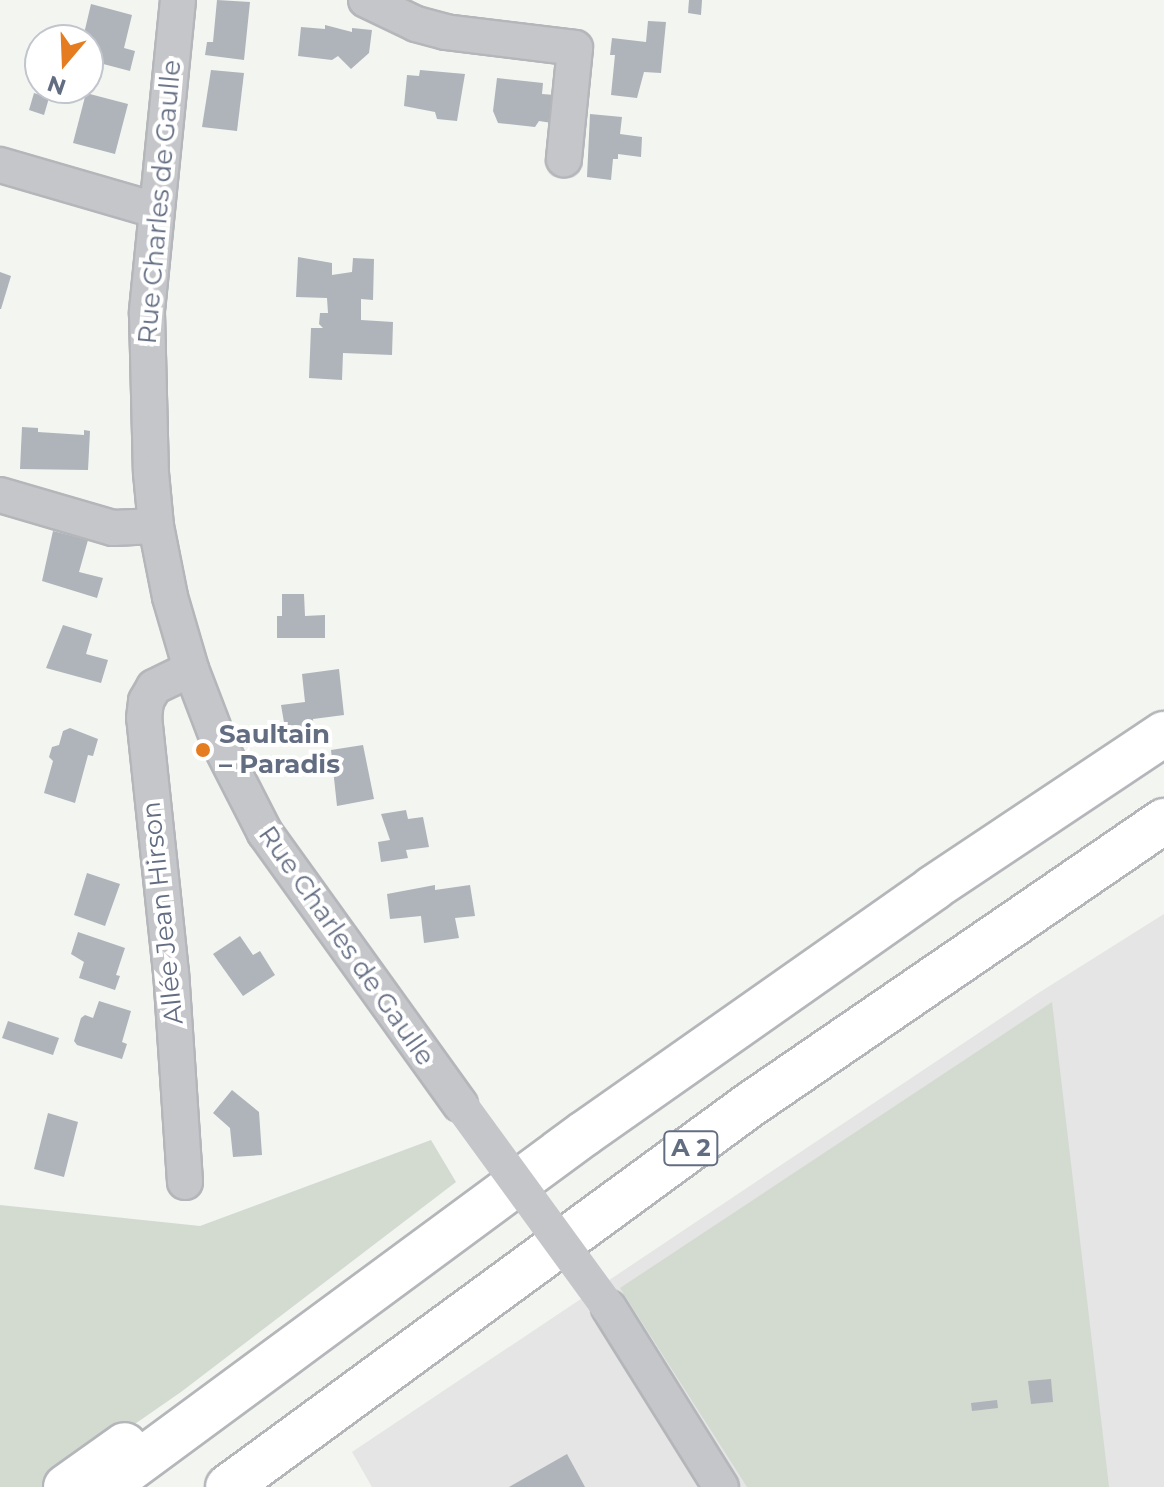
<!DOCTYPE html>
<html>
<head>
<meta charset="utf-8">
<style>
	body { margin:0 }
	#map { position:relative; width:1164px; height:1487px; overflow:hidden; background:#f3f5f0; font-family:Montserrat,sans-serif }
	div>[style] { position:absolute }
	.built>* { inset:0; background:#e4e5e4 }
	.green>* { inset:0; background:#d3dbd1 }
	.building>* { inset:0; background:#afb3ba }
	.roads { filter:drop-shadow(2px 0 #b4b6ba) drop-shadow(-2px 0 #b4b6ba) drop-shadow(0 2px #b4b6ba) drop-shadow(0 -2px #b4b6ba) }
	.minor>* { height:34px; margin:-17px; padding:0 17px; transform-origin:17px; border-radius:17px; background:#c4c6ca }
	.highway>* { height:44px; margin:-22px; padding:0 22px; transform-origin:22px; border-radius:22px; background:#fff }
	.minor-bridge>* { height:34px; margin:-17px; padding:0 17px; transform-origin:17px; border-radius:17px; background:#c4c6ca }
	.dots>* { width:22px; height:22px; translate:-50% -50%; box-sizing:border-box; border:4px solid #fff; border-radius:50% }
	span { translate:-50% -50%; white-space:nowrap; text-align:center; line-height:1.15; -webkit-text-stroke:8px #fff; paint-order:stroke }
	.shield-label span { padding:2px 6px; background:#fff; border:2px solid; border-radius:6px; -webkit-text-stroke-width:0 }
	.shield-label { font-size:24px; color:#636d82; font-weight:700 }
	.street-label { font-size:26px; color:#636d82 }
	.poi-label { font-size:26px; color:#636d82; font-weight:700 }
	.left { translate:0 -50%; text-align:left }
	.north { position:absolute; left:24px; top:24px; width:80px; height:80px; box-sizing:border-box; background:#fff; border:2px solid #c1c5cd; border-radius:50%; rotate:199deg; font-size:22px; font-weight:700; line-height:32px; text-align:center; color:#636d82 }
	.north::after { content:''; display:block; margin:auto; width:28px; height:36px; background:#e57c20; clip-path:polygon(50% 0,100% 100%,50% 72%,0 100%) }
</style>
</head>
<body>
<div id="map">
	<div class="built">
		<i style="clip-path:polygon(1164px 914px,1164px 1487px,372px 1487px,352px 1452px,1040px 992px)"></i>
	</div>
	<div class="green">
		<i style="clip-path:polygon(1052px 1002px,1109px 1487px,747px 1487px,620px 1288px)"></i>
		<i style="clip-path:polygon(431px 1140px,456px 1182px,181px 1392px,44px 1487px,0 1487px,0 1205px,200px 1226px)"></i>
	</div>
	<div class="building">
		<i style="clip-path:polygon(217px 0,250px 2px,244px 60px,205px 55px,207px 42px,213px 42px)"></i>
		<i style="clip-path:polygon(689px 0,702px 0,701px 15px,688px 13px)"></i>
		<i style="clip-path:polygon(91px 4px,132px 15px,124px 48px,135px 51px,130px 71px,88px 60px,88px 40px,65px 40px,66px 33px,83px 38px)"></i>
		<i style="clip-path:polygon(648px 21px,666px 22px,661px 73px,644px 72px,637px 98px,611px 95px,615px 55px,610px 55px,612px 38px,646px 42px)"></i>
		<i style="clip-path:polygon(325px 25px,352px 32px,352px 28px,372px 30px,369px 53px,351px 69px,338px 56px,332px 60px,298px 56px,301px 27px,325px 29px)"></i>
		<i style="clip-path:polygon(211px 70px,244px 73px,237px 131px,202px 127px)"></i>
		<i style="clip-path:polygon(420px 70px,465px 74px,457px 121px,437px 119px,435px 112px,404px 106px,407px 75px,419px 76px)"></i>
		<i style="clip-path:polygon(497px 78px,543px 83px,542px 94px,555px 95px,552px 123px,539px 121px,535px 127px,498px 123px,493px 111px)"></i>
		<i style="clip-path:polygon(34px 93px,49px 98px,44px 115px,29px 110px)"></i>
		<i style="clip-path:polygon(86px 93px,128px 104px,115px 154px,73px 143px)"></i>
		<i style="clip-path:polygon(590px 114px,622px 117px,620px 134px,642px 137px,641px 157px,618px 154px,618px 159px,613px 159px,611px 180px,587px 177px)"></i>
		<i style="clip-path:polygon(298px 257px,332px 263px,332px 275px,352px 272px,353px 258px,374px 259px,373px 300px,361px 299px,361px 320px,393px 322px,392px 355px,343px 353px,342px 380px,309px 378px,311px 328px,323px 328px,319px 324px,320px 313px,328px 313px,327px 298px,296px 297px)"></i>
		<i style="clip-path:polygon(0 272px,11px 276px,1px 309px,0 309px)"></i>
		<i style="clip-path:polygon(22px 427px,38px 428px,38px 432px,84px 435px,84px 430px,90px 431px,88px 470px,20px 469px)"></i>
		<i style="clip-path:polygon(53px 531px,88px 540px,79px 572px,103px 578px,97px 598px,42px 581px)"></i>
		<i style="clip-path:polygon(282px 594px,304px 594px,305px 616px,325px 615px,325px 638px,277px 638px,277px 616px,282px 616px)"></i>
		<i style="clip-path:polygon(63px 625px,92px 634px,86px 654px,108px 660px,101px 683px,46px 668px)"></i>
		<i style="clip-path:polygon(339px 669px,344px 715px,313px 719px,314px 731px,286px 734px,281px 705px,305px 702px,302px 674px)"></i>
		<i style="clip-path:polygon(70px 728px,98px 739px,93px 756px,88px 755px,75px 803px,44px 793px,53px 761px,49px 757px,52px 747px,59px 745px,63px 731px)"></i>
		<i style="clip-path:polygon(363px 745px,374px 799px,337px 806px,331px 750px)"></i>
		<i style="clip-path:polygon(406px 810px,408px 819px,423px 817px,429px 847px,406px 850px,408px 858px,381px 862px,378px 842px,390px 840px,381px 814px)"></i>
		<i style="clip-path:polygon(87px 873px,120px 884px,105px 926px,74px 915px)"></i>
		<i style="clip-path:polygon(435px 885px,435px 890px,470px 885px,475px 916px,455px 918px,459px 938px,424px 943px,421px 916px,390px 919px,387px 894px)"></i>
		<i style="clip-path:polygon(78px 932px,125px 948px,116px 975px,120px 976px,115px 990px,79px 978px,84px 962px,71px 954px)"></i>
		<i style="clip-path:polygon(240px 936px,253px 955px,260px 951px,275px 975px,243px 996px,213px 954px)"></i>
		<i style="clip-path:polygon(99px 1001px,131px 1011px,122px 1042px,127px 1044px,122px 1059px,77px 1045px,74px 1041px,81px 1018px,85px 1015px,93px 1018px)"></i>
		<i style="clip-path:polygon(8px 1021px,59px 1038px,53px 1055px,2px 1038px)"></i>
		<i style="clip-path:polygon(232px 1090px,259px 1112px,262px 1155px,233px 1157px,230px 1128px,213px 1113px)"></i>
		<i style="clip-path:polygon(48px 1113px,78px 1122px,64px 1177px,34px 1169px)"></i>
		<i style="clip-path:polygon(1051px 1379px,1053px 1402px,1031px 1404px,1028px 1381px)"></i>
		<i style="clip-path:polygon(997px 1400px,998px 1408px,972px 1411px,971px 1403px)"></i>
		<i style="clip-path:polygon(567px 1454px,585px 1487px,509px 1487px)"></i>
	</div>
	<div class="roads">
		<div class="minor">
			<i style="left:178px;top:0;width:315px;rotate:95.7deg"></i>
			<i style="left:147px;top:313px;width:160px;rotate:88.6deg"></i>
			<i style="left:151px;top:473px;width:53px;rotate:84.6deg"></i>
			<i style="left:156px;top:526px;width:72px;rotate:78.8deg"></i>
			<i style="left:170px;top:597px;width:75px;rotate:73.7deg"></i>
			<i style="left:191px;top:669px;width:81px;rotate:69.1deg"></i>
			<i style="left:220px;top:745px;width:99px;rotate:62.9deg"></i>
			<i style="left:265px;top:833px;width:334px;rotate:54.3deg"></i>
			<i style="left:366px;top:0;width:55px;rotate:25.6deg"></i>
			<i style="left:416px;top:24px;width:30px;rotate:15deg"></i>
			<i style="left:445px;top:32px;width:131px;rotate:7deg"></i>
			<i style="left:575px;top:48px;width:112px;rotate:95.7deg"></i>
			<i style="left:0;top:165px;width:161px;rotate:16.2deg"></i>
			<i style="left:0;top:495px;width:118px;rotate:16.3deg"></i>
			<i style="left:113px;top:528px;width:43px;rotate:-2.7deg"></i>
			<i style="left:185px;top:1182px;width:209px;rotate:-93.8deg"></i>
			<i style="left:171px;top:973px;width:256px;rotate:-96deg"></i>
			<i style="left:144px;top:718px;width:17px;rotate:-83deg"></i>
			<i style="left:146px;top:701px;width:16px;rotate:-60deg"></i>
			<i style="left:154px;top:687px;width:41px;rotate:-25.9deg"></i>
			<i style="left:609px;top:1308px;width:211px;rotate:58deg"></i>
		</div>
		<div class="highway">
			<i style="left:66px;top:1487px;width:72px;rotate:-35.4deg"></i>
			<i style="left:105px;top:1487px;width:596px;rotate:-36.41deg"></i>
			<i style="left:585px;top:1133px;width:426px;rotate:-35.1deg"></i>
			<i style="left:933px;top:888px;width:278px;rotate:-33.7deg"></i>
			<i style="left:228px;top:1487px;width:648px;rotate:-36.22deg"></i>
			<i style="left:751px;top:1104px;width:501px;rotate:-34.42deg"></i>
		</div>
	</div>
	<div class="minor-bridge">
		<i style="left:460px;top:1104px;width:253px;rotate:53.9deg"></i>
	</div>
	<div class="dots">
		<i style="left:203px;top:750px;background:#e57c20"></i>
	</div>
	<div class="shield-label">
		<span style="left:691px;top:1148px">A 2</span>
	</div>
	<div class="street-label">
		<span style="left:160px;top:202px;rotate:-85deg">Rue Charles de Gaulle</span>
		<span style="left:163px;top:913px;rotate:-96deg">Allée Jean Hirson</span>
		<span style="left:346px;top:946px;rotate:55deg">Rue Charles de Gaulle</span>
	</div>
	<div class="poi-label">
		<span class="left" style="left:219px;top:750px">Saultain<br>– Paradis</span>
	</div>
	<div class="north">N</div>
</div>
</body>
</html>
